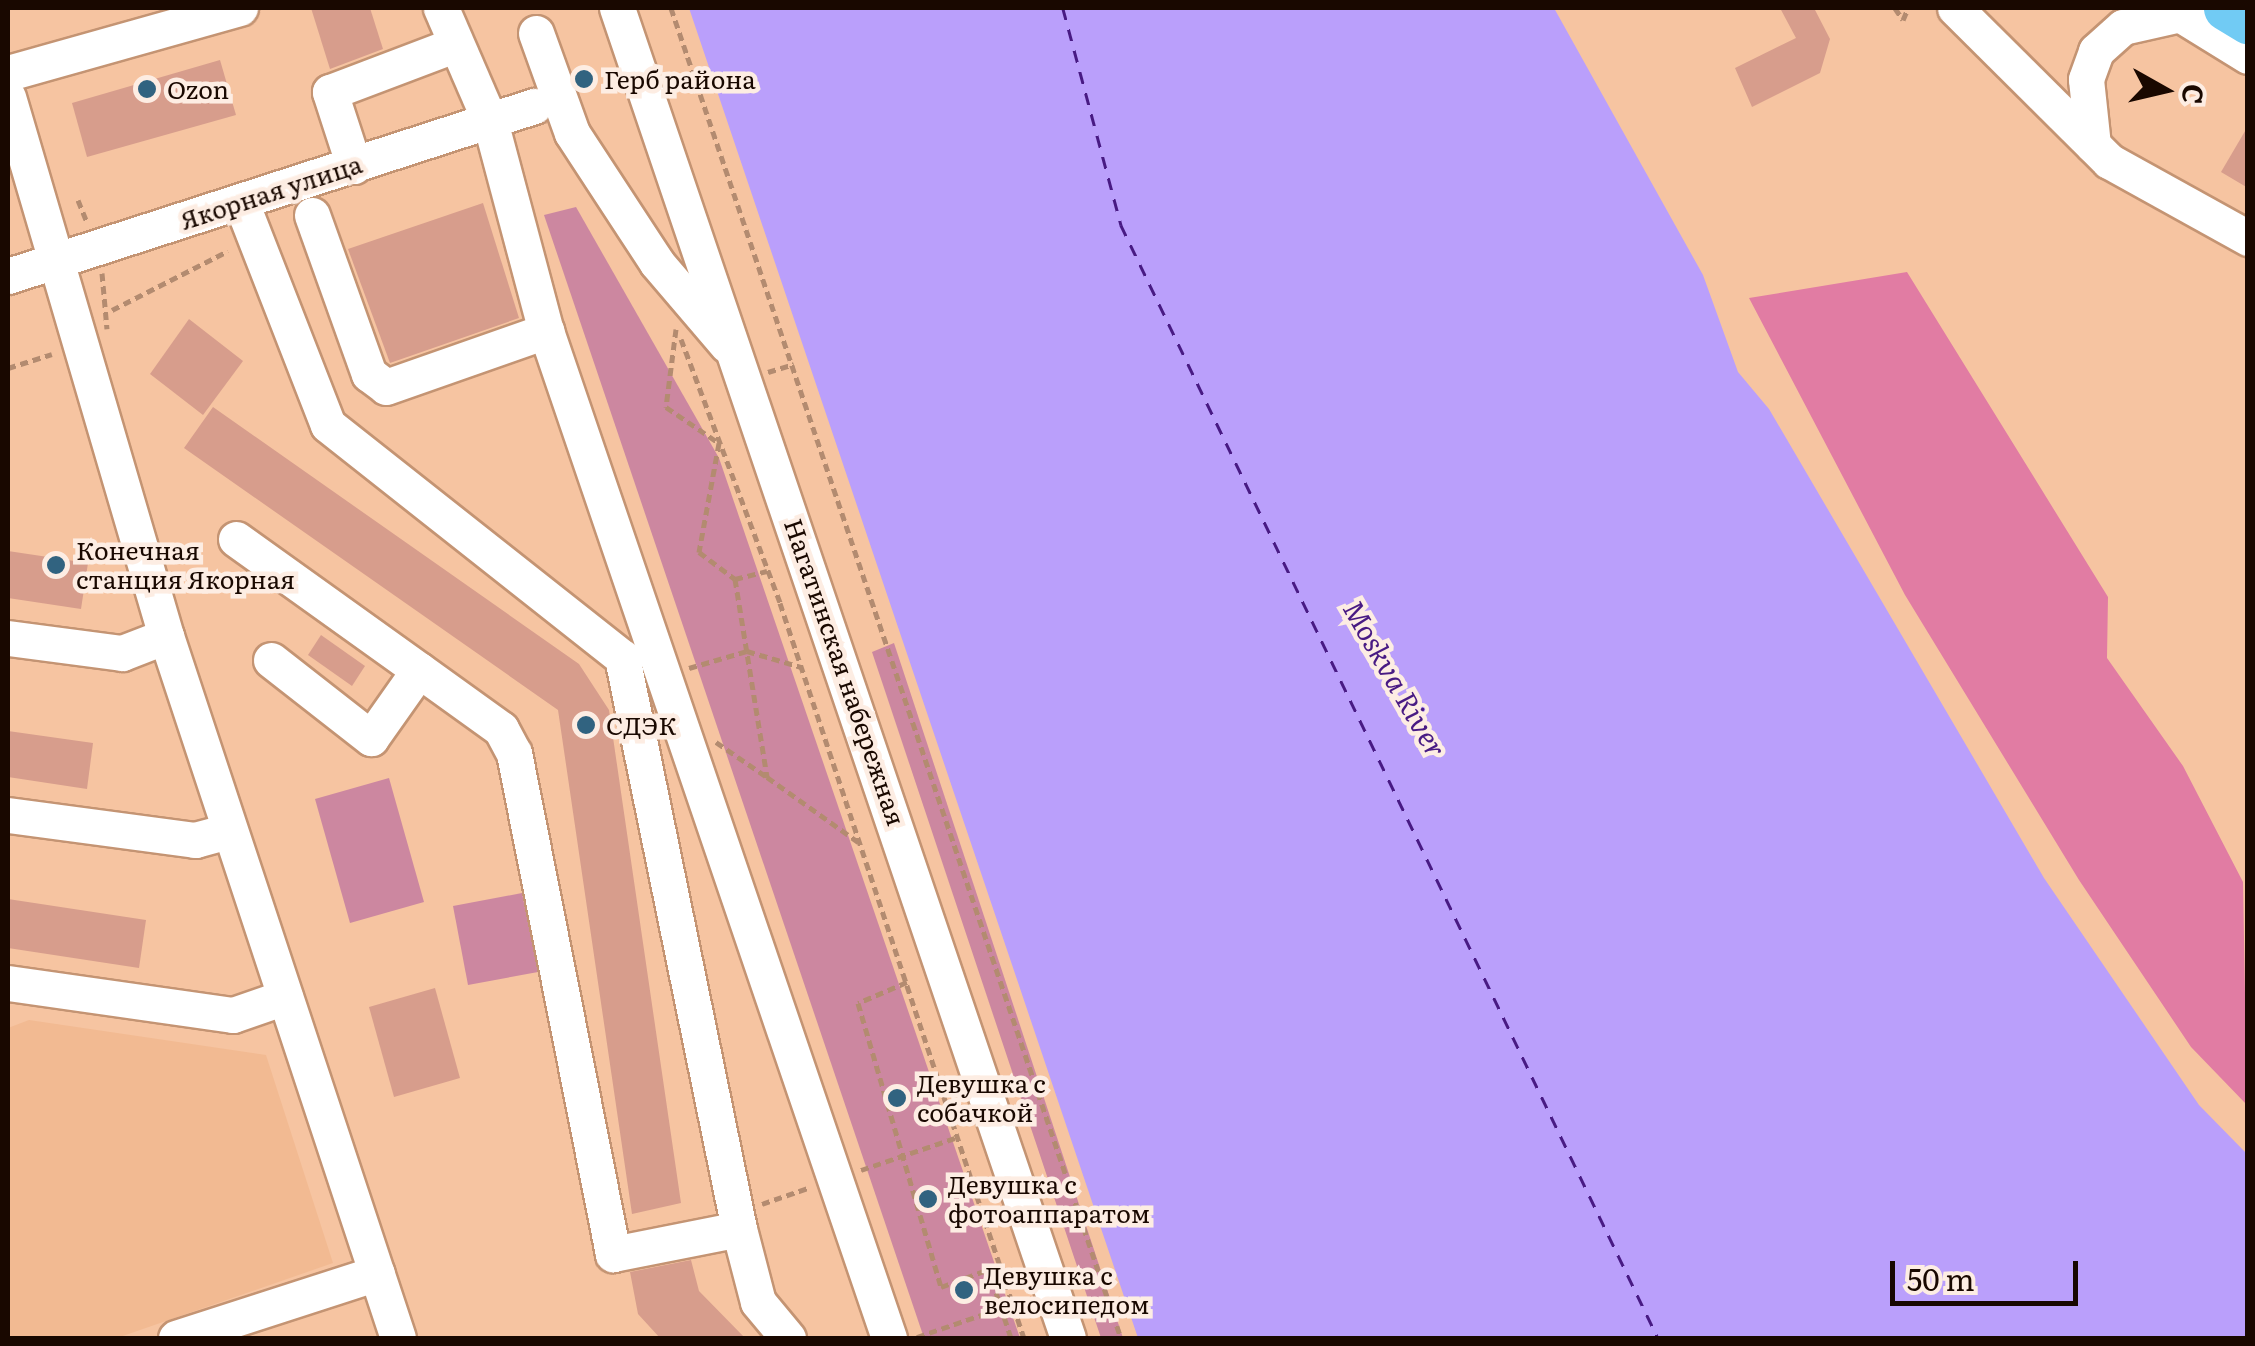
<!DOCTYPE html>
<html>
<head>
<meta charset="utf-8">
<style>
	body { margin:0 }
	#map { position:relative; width:2255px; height:1346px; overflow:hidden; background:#f6c4a1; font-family:Literata,serif }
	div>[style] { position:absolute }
	.built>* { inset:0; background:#f2ba92 }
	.green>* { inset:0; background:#cc87a0 }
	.forest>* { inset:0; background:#e17ca3 }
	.water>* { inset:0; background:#ba9ffb }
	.ferry>* { height:2.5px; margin-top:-1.25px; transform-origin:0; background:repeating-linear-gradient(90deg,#481a83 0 12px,transparent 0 22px) }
	.building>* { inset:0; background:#d79d8c }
	.path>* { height:5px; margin-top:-2.5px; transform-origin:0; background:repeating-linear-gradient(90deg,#b38b70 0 8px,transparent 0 13px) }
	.roads { filter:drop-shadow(2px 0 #c49473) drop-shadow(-2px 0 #c49473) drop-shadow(0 2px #c49473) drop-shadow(0 -2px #c49473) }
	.minor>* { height:35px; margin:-17.5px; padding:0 17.5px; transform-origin:17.5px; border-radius:17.5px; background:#fff }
	.major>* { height:45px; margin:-22.5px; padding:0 22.5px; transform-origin:22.5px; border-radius:22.5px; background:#71cbf4 }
	.dots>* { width:28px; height:28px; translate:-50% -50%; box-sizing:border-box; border:5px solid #fdede3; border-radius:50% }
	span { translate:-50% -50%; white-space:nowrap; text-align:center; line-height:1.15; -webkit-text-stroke:9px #fdede3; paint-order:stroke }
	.poi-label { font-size:25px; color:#190800 }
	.left { translate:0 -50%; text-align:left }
	.street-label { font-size:25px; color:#190800 }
	.water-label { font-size:28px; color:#481a83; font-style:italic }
	.frame { position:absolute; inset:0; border:10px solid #190800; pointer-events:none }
	.north { position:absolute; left:2115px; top:40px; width:100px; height:100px; -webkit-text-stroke:8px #fdede3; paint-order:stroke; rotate:98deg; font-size:28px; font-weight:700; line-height:40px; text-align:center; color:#190800 }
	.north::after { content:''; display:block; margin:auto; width:35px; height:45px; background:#190800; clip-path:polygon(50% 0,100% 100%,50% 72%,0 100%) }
	.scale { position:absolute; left:1890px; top:1261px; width:188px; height:45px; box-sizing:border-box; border:5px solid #190800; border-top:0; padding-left:12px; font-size:30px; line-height:35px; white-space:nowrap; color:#190800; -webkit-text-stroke:8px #fdede3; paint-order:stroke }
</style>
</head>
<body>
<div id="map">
	<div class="built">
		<i style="clip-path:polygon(29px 1020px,266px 1055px,333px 1263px,117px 1338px,8px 1338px,8px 1028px)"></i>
	</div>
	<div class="green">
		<i style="clip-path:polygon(576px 207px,719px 458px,1020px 1338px,924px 1338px,544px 215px)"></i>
		<i style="clip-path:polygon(894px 643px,1102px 1274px,1123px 1338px,1101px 1338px,872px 652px)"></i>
		<i style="clip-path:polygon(389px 778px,424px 902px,350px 923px,315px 799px)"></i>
		<i style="clip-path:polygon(522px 893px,538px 972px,468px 985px,453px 906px)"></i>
	</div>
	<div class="forest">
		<i style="clip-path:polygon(1907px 272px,2108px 597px,2107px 658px,2183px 766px,2243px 882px,2247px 1105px,2191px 1047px,2079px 880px,1905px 595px,1749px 298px)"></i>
	</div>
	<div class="water">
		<i style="clip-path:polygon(689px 8px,1554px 8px,1703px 275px,1738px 372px,1769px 409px,2044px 878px,2199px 1105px,2247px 1154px,2247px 1338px,1138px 1338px)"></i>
	</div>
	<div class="ferry">
		<i style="left:1063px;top:8px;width:225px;rotate:75deg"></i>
		<i style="left:1121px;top:225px;width:1236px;rotate:64.24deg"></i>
	</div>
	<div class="building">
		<i style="clip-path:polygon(311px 8px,370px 8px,383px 49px,330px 69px)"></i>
		<i style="clip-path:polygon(1780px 8px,1814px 8px,1830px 39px,1820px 73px,1752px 107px,1735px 68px,1796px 38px)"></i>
		<i style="clip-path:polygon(220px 60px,236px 115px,87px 157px,72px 103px)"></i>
		<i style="clip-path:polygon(2248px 126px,2248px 188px,2221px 172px)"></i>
		<i style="clip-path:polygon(483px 203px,519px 318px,390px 363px,348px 249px)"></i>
		<i style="clip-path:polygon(189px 319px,243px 361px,203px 415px,150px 374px)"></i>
		<i style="clip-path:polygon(213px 407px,579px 664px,609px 710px,681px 1203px,632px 1214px,558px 710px,184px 448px)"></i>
		<i style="clip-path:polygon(8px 551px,88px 563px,81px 609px,8px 598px)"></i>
		<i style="clip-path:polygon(321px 635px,365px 666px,352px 686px,308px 655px)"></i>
		<i style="clip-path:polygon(8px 731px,93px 743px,87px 789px,8px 777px)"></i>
		<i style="clip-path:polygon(8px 899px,146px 920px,139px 968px,8px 948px)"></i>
		<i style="clip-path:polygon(435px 988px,460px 1078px,394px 1097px,369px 1007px)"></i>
		<i style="clip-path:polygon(691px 1260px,699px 1291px,745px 1338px,660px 1338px,638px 1314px,630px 1272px)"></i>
	</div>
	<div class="path">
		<i style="left:671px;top:8px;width:1404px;rotate:71.31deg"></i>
		<i style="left:1895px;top:8px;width:14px;rotate:56deg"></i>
		<i style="left:1903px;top:20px;width:13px;rotate:-67deg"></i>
		<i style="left:78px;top:200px;width:22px;rotate:68deg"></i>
		<i style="left:102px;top:273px;width:56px;rotate:84.9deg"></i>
		<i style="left:112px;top:310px;width:130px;rotate:-27deg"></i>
		<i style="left:676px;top:329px;width:79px;rotate:97.3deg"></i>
		<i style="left:666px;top:407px;width:64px;rotate:34.2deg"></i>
		<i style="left:719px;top:443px;width:111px;rotate:100.4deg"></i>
		<i style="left:699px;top:552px;width:45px;rotate:36.9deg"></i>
		<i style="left:735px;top:579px;width:33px;rotate:-14deg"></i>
		<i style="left:681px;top:339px;width:282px;rotate:69.4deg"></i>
		<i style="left:780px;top:603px;width:774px;rotate:71.64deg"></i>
		<i style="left:8px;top:368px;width:46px;rotate:-17.7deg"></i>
		<i style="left:768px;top:372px;width:27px;rotate:-17deg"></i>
		<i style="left:735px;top:579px;width:201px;rotate:80.8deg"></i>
		<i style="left:767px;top:777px;width:112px;rotate:35.5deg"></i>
		<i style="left:689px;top:668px;width:60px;rotate:-16.3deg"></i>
		<i style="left:747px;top:651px;width:56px;rotate:16.5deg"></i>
		<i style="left:716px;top:742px;width:62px;rotate:34.5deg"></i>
		<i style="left:907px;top:982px;width:53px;rotate:156.8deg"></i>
		<i style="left:858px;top:1003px;width:296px;rotate:73.7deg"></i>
		<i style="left:941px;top:1287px;width:63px;rotate:-20.4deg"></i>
		<i style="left:861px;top:1170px;width:102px;rotate:-18.8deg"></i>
		<i style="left:762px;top:1204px;width:49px;rotate:-19.2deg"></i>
		<i style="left:988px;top:1268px;width:74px;rotate:71.8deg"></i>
		<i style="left:917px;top:1337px;width:102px;rotate:-19deg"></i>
	</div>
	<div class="roads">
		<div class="minor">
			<i style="left:441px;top:8px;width:123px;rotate:66.6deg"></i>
			<i style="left:490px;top:121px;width:217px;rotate:75.1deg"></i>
			<i style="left:546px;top:331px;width:1064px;rotate:71.19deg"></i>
			<i style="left:617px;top:8px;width:1404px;rotate:71.27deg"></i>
			<i style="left:1955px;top:8px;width:217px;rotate:44.8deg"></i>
			<i style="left:2109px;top:161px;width:159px;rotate:29deg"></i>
			<i style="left:536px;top:33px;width:106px;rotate:70.2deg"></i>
			<i style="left:572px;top:133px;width:155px;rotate:56.8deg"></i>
			<i style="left:657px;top:263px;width:108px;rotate:49.5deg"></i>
			<i style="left:8px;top:73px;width:241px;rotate:-15.7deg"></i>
			<i style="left:8px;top:97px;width:562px;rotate:73.66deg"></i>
			<i style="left:166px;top:636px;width:739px;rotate:71.71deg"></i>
			<i style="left:2093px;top:145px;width:66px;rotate:-96.1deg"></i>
			<i style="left:2086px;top:79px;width:30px;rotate:-70deg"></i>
			<i style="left:2096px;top:51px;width:36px;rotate:-42deg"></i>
			<i style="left:2123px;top:27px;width:58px;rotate:-12.8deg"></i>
			<i style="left:2180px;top:14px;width:80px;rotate:31.7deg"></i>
			<i style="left:354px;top:166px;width:78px;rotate:-108deg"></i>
			<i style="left:330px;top:92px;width:133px;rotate:-20.8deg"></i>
			<i style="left:241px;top:202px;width:239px;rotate:68.7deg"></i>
			<i style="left:328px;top:425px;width:375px;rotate:38.3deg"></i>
			<i style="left:622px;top:657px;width:584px;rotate:78.44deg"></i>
			<i style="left:739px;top:1229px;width:75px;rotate:75.4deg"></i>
			<i style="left:758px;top:1302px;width:47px;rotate:50.2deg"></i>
			<i style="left:312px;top:215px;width:169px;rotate:70.3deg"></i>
			<i style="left:369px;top:374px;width:21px;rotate:37deg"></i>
			<i style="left:386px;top:387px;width:170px;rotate:-19.3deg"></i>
			<i style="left:8px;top:276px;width:553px;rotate:-17.91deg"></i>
			<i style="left:236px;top:539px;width:225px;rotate:35.6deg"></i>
			<i style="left:8px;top:638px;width:115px;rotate:7.5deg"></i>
			<i style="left:122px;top:653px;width:47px;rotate:-21.1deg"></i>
			<i style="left:271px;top:660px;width:127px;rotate:38deg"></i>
			<i style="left:371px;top:738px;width:83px;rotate:-54.8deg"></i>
			<i style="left:419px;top:670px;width:101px;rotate:35.7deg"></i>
			<i style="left:501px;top:729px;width:27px;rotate:62deg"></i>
			<i style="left:514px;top:753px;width:511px;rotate:78.82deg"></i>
			<i style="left:613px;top:1254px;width:128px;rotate:-11.2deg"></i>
			<i style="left:8px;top:815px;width:189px;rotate:7.6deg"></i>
			<i style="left:195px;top:840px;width:34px;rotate:-15deg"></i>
			<i style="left:8px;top:983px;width:227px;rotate:8.1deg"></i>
			<i style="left:233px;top:1015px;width:55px;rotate:-19.1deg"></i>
			<i style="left:176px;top:1338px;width:211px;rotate:-17.9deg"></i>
		</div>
		<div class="major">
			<i style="left:2226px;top:8px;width:26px;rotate:31deg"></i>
		</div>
	</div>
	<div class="dots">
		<i style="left:584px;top:79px;background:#316380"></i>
		<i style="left:147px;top:89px;background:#316380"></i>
		<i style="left:56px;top:565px;background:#316380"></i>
		<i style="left:586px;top:725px;background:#316380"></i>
		<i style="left:897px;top:1098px;background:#316380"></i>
		<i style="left:928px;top:1199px;background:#316380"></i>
		<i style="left:964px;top:1290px;background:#316380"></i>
	</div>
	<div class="poi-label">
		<span class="left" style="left:604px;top:79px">Герб района</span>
		<span class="left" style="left:167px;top:89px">Ozon</span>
		<span class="left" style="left:76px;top:565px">Конечная<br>станция Якорная</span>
		<span class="left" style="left:606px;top:725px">СДЭК</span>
		<span class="left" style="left:917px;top:1098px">Девушка с<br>собачкой</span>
		<span class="left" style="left:948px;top:1199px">Девушка с<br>фотоаппаратом</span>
		<span class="left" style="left:984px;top:1290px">Девушка с<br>велосипедом</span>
	</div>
	<div class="street-label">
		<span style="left:271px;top:192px;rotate:-18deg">Якорная улица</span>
		<span style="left:845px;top:672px;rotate:71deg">Нагатинская набережная</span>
	</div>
	<div class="water-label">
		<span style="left:1396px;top:678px;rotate:60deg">Moskva River</span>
	</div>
	<div class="frame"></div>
	<div class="north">С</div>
	<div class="scale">50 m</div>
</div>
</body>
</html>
